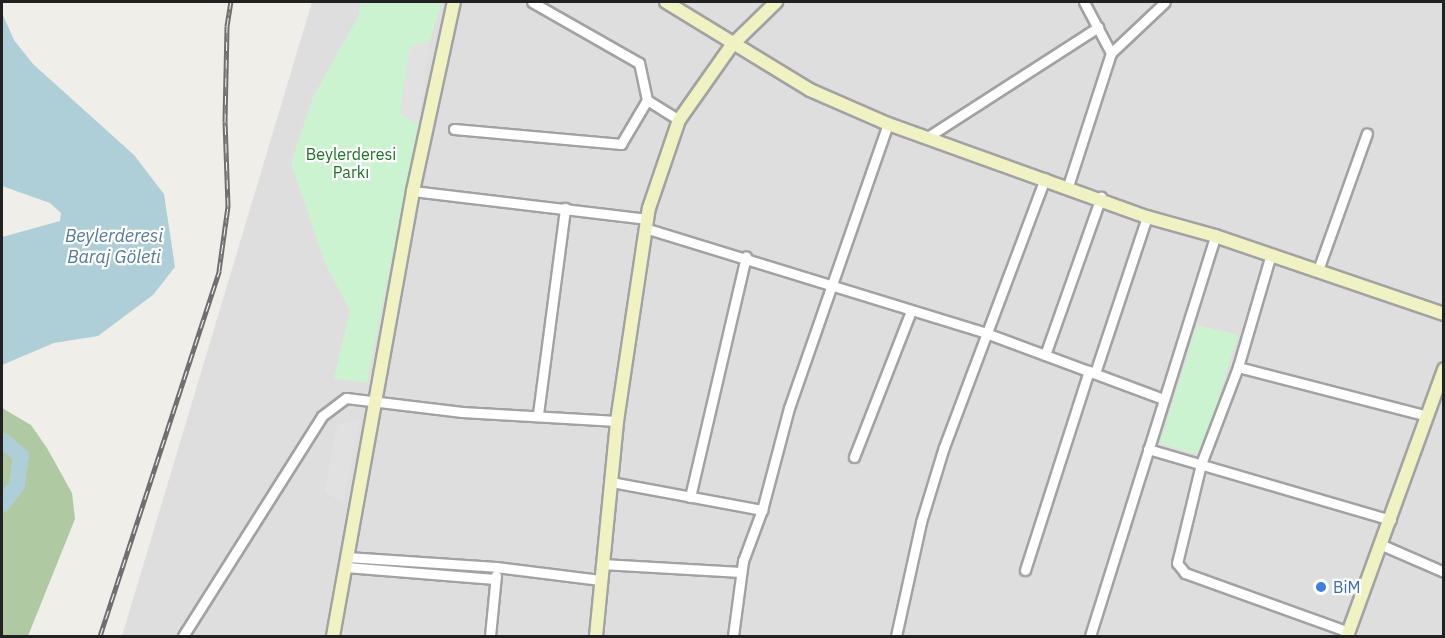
<!DOCTYPE html>
<html>
<head>
<meta charset="utf-8">
<style>
	body { margin:0 }
	#map { position:relative; width:1445px; height:638px; overflow:hidden; background:#f0eee9; font-family:"IBM Plex Sans",sans-serif }
	div>[style] { position:absolute }
	.residential>* { inset:0; background:#dfdede }
	.forest>* { inset:0; background:#afcaa3 }
	.park>* { inset:0; background:#ccf3cf }
	.parking>* { inset:0; background:#e1e1e1 }
	.water>* { inset:0; background:#afcfd8 }
	.river>* { height:16px; margin:-8px; padding:0 8px; transform-origin:8px; border-radius:8px; background:#afcfd8 }
	.roads { filter:drop-shadow(2px 0 #a2a2a2) drop-shadow(-2px 0 #a2a2a2) drop-shadow(0 2px #a2a2a2) drop-shadow(0 -2px #a2a2a2) }
	.street>* { height:9px; margin:-4.5px; padding:0 4.5px; transform-origin:4.5px; border-radius:4.5px; background:#fff }
	.secondary>* { height:12px; margin:-6px; padding:0 6px; transform-origin:6px; border-radius:6px; background:#f1f2c4 }
	.rail>* { height:5px; margin-top:-2.5px; transform-origin:0; background:repeating-linear-gradient(90deg,#fff 0 9px,#6f6f6f 0 18px); box-sizing:border-box; border-block:2px solid #6f6f6f }
	.dots>* { width:16px; height:16px; translate:-50% -50%; box-sizing:border-box; border:3px solid #fff; border-radius:50% }
	span { translate:-50% -50%; white-space:nowrap; text-align:center; line-height:1.15; -webkit-text-stroke:4.5px #fff; paint-order:stroke }
	.park-label { font-size:16px; color:#1a7321 }
	.shop-label { font-size:16px; color:#366cbe }
	.left { translate:0 -50%; text-align:left }
	.water-label { font-size:18px; color:#547a9e; font-style:italic }
	.frame { position:absolute; inset:0; border:3px solid #212121; pointer-events:none }
</style>
</head>
<body>
<div id="map">
	<div class="residential">
		<i style="clip-path:polygon(312px 2px,1443px 2px,1443px 636px,122px 636px)"></i>
	</div>
	<div class="forest">
		<i style="clip-path:polygon(2px 408px,31px 425px,47px 448px,72px 493px,75px 519px,28px 636px,2px 636px)"></i>
	</div>
	<div class="park">
		<i style="clip-path:polygon(361px 2px,442px 2px,430px 41px,410px 47px,400px 113px,418px 125px,367px 383px,334px 378px,350px 311px,325px 263px,291px 163px,313px 97px,358px 17px)"></i>
		<i style="clip-path:polygon(1197px 325px,1238px 335px,1201px 455px,1160px 444px)"></i>
	</div>
	<div class="parking">
		<i style="clip-path:polygon(430px 41px,418px 125px,400px 113px,410px 47px)"></i>
		<i style="clip-path:polygon(360px 420px,343px 503px,325px 492px,337px 425px)"></i>
	</div>
	<div class="water">
		<i style="clip-path:polygon(2px 13px,14px 40px,33px 64px,134px 155px,164px 194px,175px 267px,153px 295px,98px 336px,54px 343px,2px 365px,2px 237px,60px 221px,61px 213px,50px 203px,2px 186px)"></i>
	</div>
	<div class="river">
		<i style="left:2px;top:440px;width:25px;rotate:40deg"></i>
		<i style="left:21px;top:456px;width:29px;rotate:98deg"></i>
		<i style="left:17px;top:485px;width:25px;rotate:127deg"></i>
	</div>
	<div class="roads">
		<div class="street">
			<i style="left:1084px;top:2px;width:58px;rotate:62.1deg"></i>
			<i style="left:647px;top:100px;width:38px;rotate:32deg"></i>
			<i style="left:454px;top:129px;width:168px;rotate:5.1deg"></i>
			<i style="left:621px;top:144px;width:51px;rotate:-59.4deg"></i>
			<i style="left:647px;top:100px;width:38px;rotate:-102deg"></i>
			<i style="left:639px;top:63px;width:123px;rotate:-150.3deg"></i>
			<i style="left:926px;top:138px;width:205px;rotate:-32.8deg"></i>
			<i style="left:1068px;top:186px;width:140px;rotate:-72.1deg"></i>
			<i style="left:1111px;top:53px;width:74px;rotate:-43.4deg"></i>
			<i style="left:413px;top:191px;width:236px;rotate:6.8deg"></i>
			<i style="left:645px;top:228px;width:357px;rotate:17.1deg"></i>
			<i style="left:986px;top:333px;width:189px;rotate:20.4deg"></i>
			<i style="left:1271px;top:254px;width:118px;rotate:106.3deg"></i>
			<i style="left:1238px;top:367px;width:104px;rotate:110.9deg"></i>
			<i style="left:1201px;top:464px;width:102px;rotate:103.6deg"></i>
			<i style="left:1177px;top:563px;width:13px;rotate:51deg"></i>
			<i style="left:1185px;top:573px;width:174px;rotate:19.8deg"></i>
			<i style="left:1318px;top:270px;width:145px;rotate:-70.3deg"></i>
			<i style="left:1045px;top:355px;width:168px;rotate:-70.5deg"></i>
			<i style="left:1238px;top:367px;width:195px;rotate:14.5deg"></i>
			<i style="left:1095px;top:373px;width:164px;rotate:-71.6deg"></i>
			<i style="left:538px;top:414px;width:208px;rotate:-82.5deg"></i>
			<i style="left:1148px;top:449px;width:253px;rotate:16.3deg"></i>
			<i style="left:854px;top:457px;width:157px;rotate:-68.7deg"></i>
			<i style="left:611px;top:482px;width:154px;rotate:10.5deg"></i>
			<i style="left:690px;top:497px;width:247px;rotate:-76.9deg"></i>
			<i style="left:1382px;top:545px;width:68px;rotate:23.5deg"></i>
			<i style="left:347px;top:557px;width:149px;rotate:3.8deg"></i>
			<i style="left:496px;top:567px;width:105px;rotate:7.1deg"></i>
			<i style="left:602px;top:564px;width:139px;rotate:3.3deg"></i>
			<i style="left:346px;top:567px;width:149px;rotate:4.6deg"></i>
			<i style="left:1025px;top:570px;width:209px;rotate:-72.2deg"></i>
			<i style="left:183px;top:636px;width:260px;rotate:-57.7deg"></i>
			<i style="left:322px;top:416px;width:30px;rotate:-37deg"></i>
			<i style="left:346px;top:398px;width:117px;rotate:6.9deg"></i>
			<i style="left:462px;top:412px;width:155px;rotate:3.3deg"></i>
			<i style="left:490px;top:636px;width:61px;rotate:-84.4deg"></i>
			<i style="left:733px;top:636px;width:76px;rotate:-82.4deg"></i>
			<i style="left:743px;top:561px;width:54px;rotate:-69.6deg"></i>
			<i style="left:762px;top:510px;width:106px;rotate:-75.2deg"></i>
			<i style="left:789px;top:408px;width:301px;rotate:-70.8deg"></i>
			<i style="left:896px;top:636px;width:117px;rotate:-77.6deg"></i>
			<i style="left:921px;top:522px;width:78px;rotate:-73deg"></i>
			<i style="left:944px;top:447px;width:287px;rotate:-69.4deg"></i>
			<i style="left:1090px;top:636px;width:419px;rotate:-72.6deg"></i>
		</div>
		<div class="secondary">
			<i style="left:666px;top:2px;width:169px;rotate:31.4deg"></i>
			<i style="left:810px;top:90px;width:85px;rotate:23.6deg"></i>
			<i style="left:888px;top:124px;width:275px;rotate:19.8deg"></i>
			<i style="left:1147px;top:217px;width:71px;rotate:15.6deg"></i>
			<i style="left:1215px;top:236px;width:242px;rotate:18.8deg"></i>
			<i style="left:333px;top:636px;width:452px;rotate:-79.8deg"></i>
			<i style="left:413px;top:191px;width:193px;rotate:-77.8deg"></i>
			<i style="left:596px;top:636px;width:216px;rotate:-84.4deg"></i>
			<i style="left:617px;top:421px;width:215px;rotate:-81.5deg"></i>
			<i style="left:649px;top:208px;width:93px;rotate:-71.2deg"></i>
			<i style="left:679px;top:120px;width:92px;rotate:-54.8deg"></i>
			<i style="left:732px;top:45px;width:62px;rotate:-44.3deg"></i>
			<i style="left:1347px;top:636px;width:284px;rotate:-70deg"></i>
		</div>
	</div>
	<div class="rail">
		<i style="left:100px;top:636px;width:384px;rotate:-71.9deg"></i>
		<i style="left:219px;top:271px;width:66px;rotate:-82.1deg"></i>
		<i style="left:228px;top:206px;width:84px;rotate:-92deg"></i>
		<i style="left:225px;top:122px;width:96px;rotate:-88.8deg"></i>
		<i style="left:227px;top:26px;width:24px;rotate:-81deg"></i>
	</div>
	<div class="dots">
		<i style="left:1321px;top:587px;background:#3f7fe0"></i>
	</div>
	<div class="park-label">
		<span style="left:351px;top:163px">Beylerderesi<br>Parkı</span>
	</div>
	<div class="shop-label">
		<span class="left" style="left:1333px;top:587px">BiM</span>
	</div>
	<div class="water-label">
		<span style="left:114px;top:247px">Beylerderesi<br>Baraj Göleti</span>
	</div>
	<div class="frame"></div>
</div>
</body>
</html>
